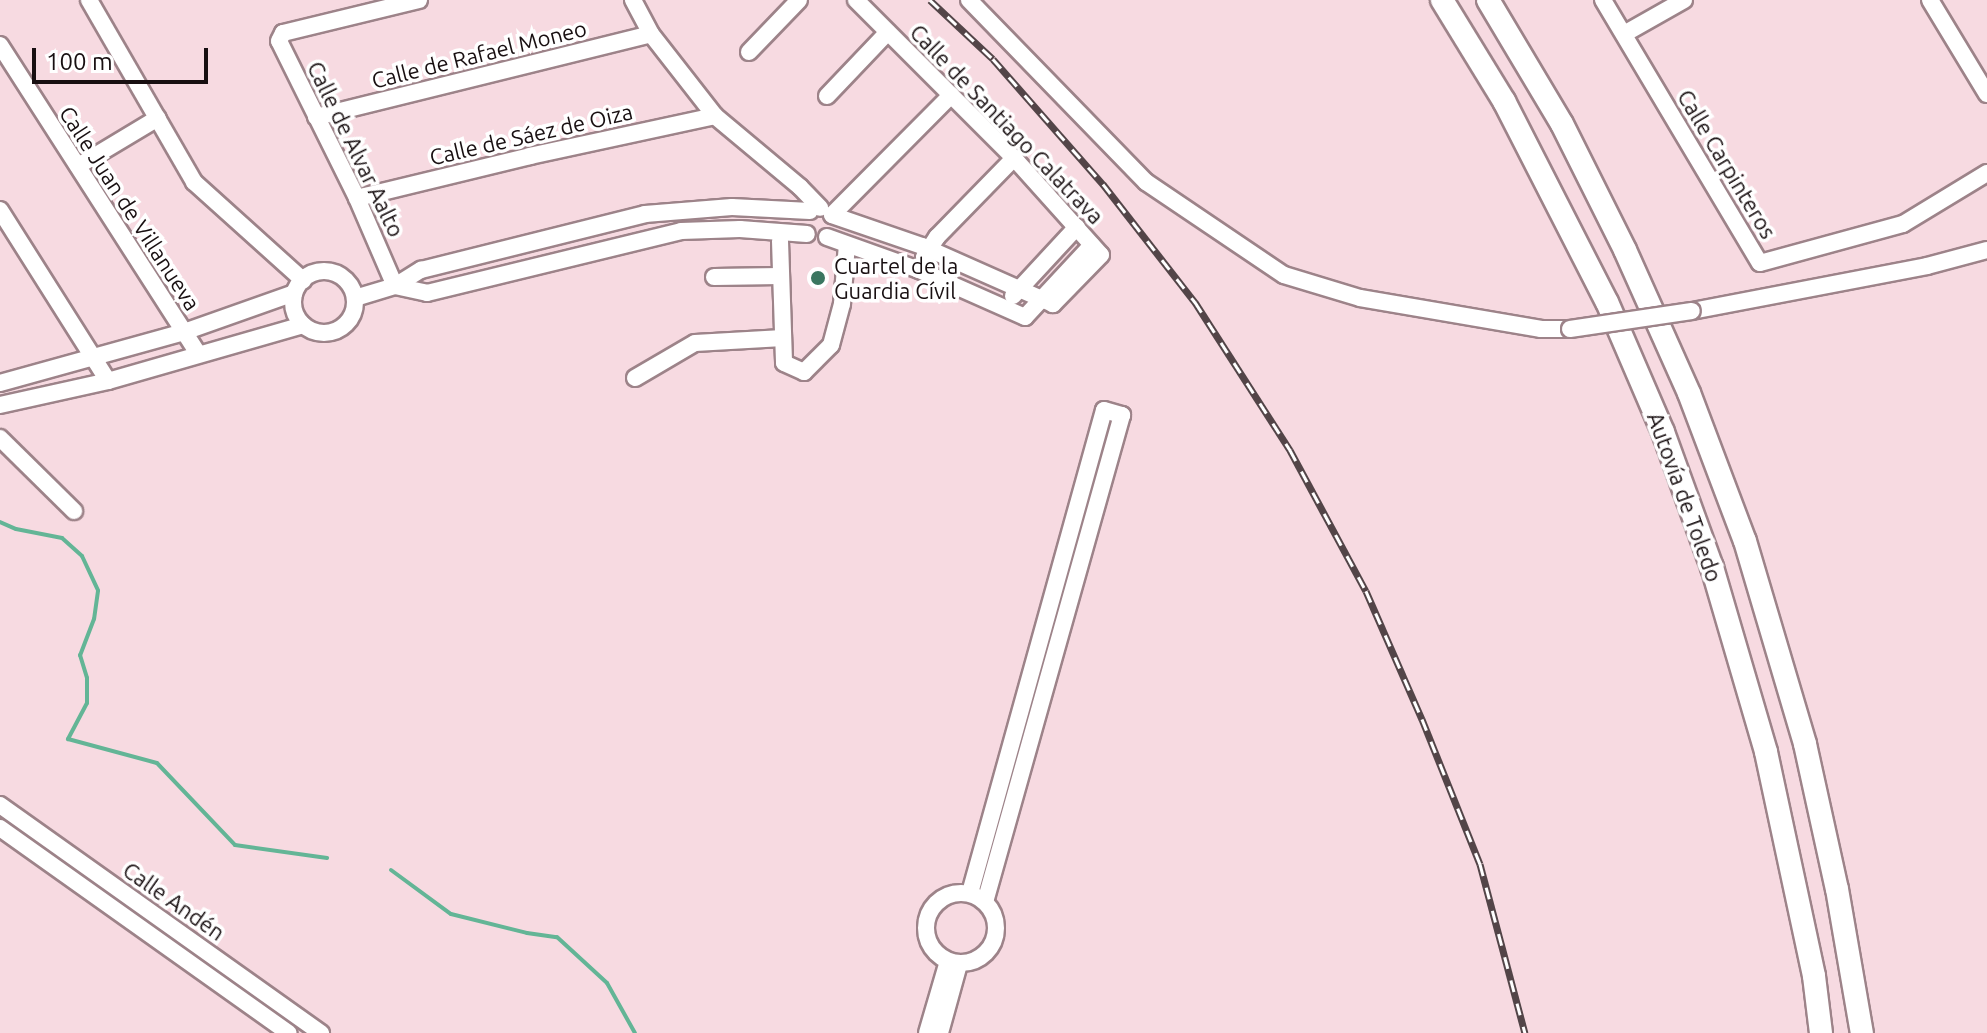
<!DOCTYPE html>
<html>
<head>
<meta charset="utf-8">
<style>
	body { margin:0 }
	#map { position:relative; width:1987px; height:1033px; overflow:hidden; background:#f7dae1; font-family:Ubuntu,sans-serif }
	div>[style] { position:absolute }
	.stream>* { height:4px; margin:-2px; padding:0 2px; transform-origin:2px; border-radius:2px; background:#63b596 }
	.roads { filter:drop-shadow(2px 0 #9d8389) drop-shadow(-2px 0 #9d8389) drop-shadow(0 2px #9d8389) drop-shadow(0 -2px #9d8389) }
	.minor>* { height:16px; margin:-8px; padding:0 8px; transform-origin:8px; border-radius:8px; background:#fff }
	.minor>.ring { margin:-8px; padding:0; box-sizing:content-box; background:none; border:16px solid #fff; border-radius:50% }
	.highway>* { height:22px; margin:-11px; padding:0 11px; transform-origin:11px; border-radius:11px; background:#fff }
	.rail>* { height:7px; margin-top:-3.5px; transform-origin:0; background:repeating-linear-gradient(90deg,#fff 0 12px,#534548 0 24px); box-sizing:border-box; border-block:2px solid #534548 }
	.bridges { filter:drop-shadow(2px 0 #9d8389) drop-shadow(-2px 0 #9d8389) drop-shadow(0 2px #9d8389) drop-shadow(0 -2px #9d8389) }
	.minor-bridge>* { height:16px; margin:-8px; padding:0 8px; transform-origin:8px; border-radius:8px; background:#fff }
	.dots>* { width:22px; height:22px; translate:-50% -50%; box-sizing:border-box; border:4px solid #fff; border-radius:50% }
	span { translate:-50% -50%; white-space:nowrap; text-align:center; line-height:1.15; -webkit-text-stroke:7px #fff; paint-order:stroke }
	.street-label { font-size:22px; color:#180f11 }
	.poi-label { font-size:22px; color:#180f11 }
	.left { translate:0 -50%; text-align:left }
	.scale { position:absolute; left:32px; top:48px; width:176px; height:36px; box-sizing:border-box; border:4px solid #180f11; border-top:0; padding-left:10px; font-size:24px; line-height:28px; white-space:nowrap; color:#180f11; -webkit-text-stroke:6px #fff; paint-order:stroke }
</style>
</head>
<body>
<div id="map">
	<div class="stream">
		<i style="left:0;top:522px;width:17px;rotate:24deg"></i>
		<i style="left:16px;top:529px;width:47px;rotate:11.1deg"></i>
		<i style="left:62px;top:538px;width:27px;rotate:42deg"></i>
		<i style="left:82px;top:556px;width:38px;rotate:65deg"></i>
		<i style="left:98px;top:591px;width:28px;rotate:98deg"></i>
		<i style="left:94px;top:619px;width:39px;rotate:111deg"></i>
		<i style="left:80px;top:655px;width:24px;rotate:73deg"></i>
		<i style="left:87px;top:678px;width:25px;rotate:90deg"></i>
		<i style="left:87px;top:703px;width:41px;rotate:117.8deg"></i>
		<i style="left:68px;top:739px;width:92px;rotate:15.1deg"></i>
		<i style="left:157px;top:763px;width:113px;rotate:46.4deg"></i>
		<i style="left:235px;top:845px;width:93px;rotate:8deg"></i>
		<i style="left:391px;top:870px;width:74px;rotate:36.3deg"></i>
		<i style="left:451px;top:914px;width:78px;rotate:14deg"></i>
		<i style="left:527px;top:933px;width:30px;rotate:8deg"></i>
		<i style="left:557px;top:937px;width:68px;rotate:42.6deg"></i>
		<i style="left:607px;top:983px;width:57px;rotate:60.8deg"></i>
	</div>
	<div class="roads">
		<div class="minor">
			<i style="left:89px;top:0;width:210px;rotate:60deg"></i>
			<i style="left:194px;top:182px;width:147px;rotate:42deg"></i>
			<i style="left:633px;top:0;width:38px;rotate:62deg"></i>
			<i style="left:651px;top:34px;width:104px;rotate:52deg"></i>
			<i style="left:715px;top:116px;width:111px;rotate:39.9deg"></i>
			<i style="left:800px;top:187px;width:29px;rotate:46deg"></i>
			<i style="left:856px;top:0;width:223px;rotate:45deg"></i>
			<i style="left:1014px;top:158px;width:130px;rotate:48.1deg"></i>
			<i style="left:1101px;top:255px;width:69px;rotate:134.4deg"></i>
			<i style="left:1053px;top:304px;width:143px;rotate:-156.1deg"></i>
			<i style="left:922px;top:246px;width:95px;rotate:-161deg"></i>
			<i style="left:832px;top:215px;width:169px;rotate:-45.2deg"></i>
			<i style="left:969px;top:0;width:254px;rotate:45.8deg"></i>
			<i style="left:1146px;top:182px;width:166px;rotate:34deg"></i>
			<i style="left:1284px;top:275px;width:79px;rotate:16.8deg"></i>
			<i style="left:1360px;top:298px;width:184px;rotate:9.7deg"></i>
			<i style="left:1541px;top:329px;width:29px"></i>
			<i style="left:1603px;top:0;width:306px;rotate:59.2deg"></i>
			<i style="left:1760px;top:263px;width:148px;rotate:-15.3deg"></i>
			<i style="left:1903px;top:224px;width:98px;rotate:-31.3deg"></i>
			<i style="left:1930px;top:0;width:110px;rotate:58.8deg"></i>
			<i style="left:1624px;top:34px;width:69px;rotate:-29.5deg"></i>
			<i style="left:0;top:45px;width:367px;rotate:57.3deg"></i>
			<i style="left:749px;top:52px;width:72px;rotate:-46.1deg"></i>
			<i style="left:827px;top:96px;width:88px;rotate:-46.4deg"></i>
			<i style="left:316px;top:117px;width:345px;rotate:-13.9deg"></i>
			<i style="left:78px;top:166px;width:93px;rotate:-31deg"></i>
			<i style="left:357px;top:198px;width:178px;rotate:-13.6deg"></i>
			<i style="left:530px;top:156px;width:189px;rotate:-12.2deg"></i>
			<i style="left:0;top:210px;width:202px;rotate:57.7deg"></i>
			<i style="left:827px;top:237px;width:98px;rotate:19.7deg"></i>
			<i style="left:919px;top:270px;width:116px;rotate:23.9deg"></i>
			<i style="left:1025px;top:317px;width:98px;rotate:-47.1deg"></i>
			<i style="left:780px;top:241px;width:122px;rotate:88.1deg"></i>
			<i style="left:784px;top:363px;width:22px;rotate:24deg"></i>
			<i style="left:804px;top:372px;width:38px;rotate:-45deg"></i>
			<i style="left:831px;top:345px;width:42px;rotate:-75deg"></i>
			<i style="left:842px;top:304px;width:59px;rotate:-85.2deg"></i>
			<i style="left:924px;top:257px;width:24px;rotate:-57deg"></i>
			<i style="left:937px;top:237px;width:110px;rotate:-45.7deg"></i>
			<i class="ring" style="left:293px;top:271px;width:46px;height:46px"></i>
			<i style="left:714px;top:277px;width:66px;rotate:-0.9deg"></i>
			<i style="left:395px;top:286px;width:33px;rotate:12deg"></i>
			<i style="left:427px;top:293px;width:261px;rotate:-13.7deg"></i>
			<i style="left:681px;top:231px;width:59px;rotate:-1.9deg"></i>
			<i style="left:740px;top:229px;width:67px;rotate:4.3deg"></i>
			<i style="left:395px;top:286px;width:96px;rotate:-113.4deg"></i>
			<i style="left:357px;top:198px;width:175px;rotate:-116.4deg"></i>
			<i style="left:279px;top:41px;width:9px;rotate:-63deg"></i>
			<i style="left:283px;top:33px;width:140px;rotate:-13.6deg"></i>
			<i style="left:1013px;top:296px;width:94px;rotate:-47.2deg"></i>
			<i style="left:355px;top:298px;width:42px;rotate:-16.7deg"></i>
			<i style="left:395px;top:286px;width:31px;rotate:-32deg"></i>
			<i style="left:421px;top:270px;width:231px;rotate:-14deg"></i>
			<i style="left:645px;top:214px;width:87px;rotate:-4.6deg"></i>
			<i style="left:732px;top:207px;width:78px;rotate:2.9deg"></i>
			<i style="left:1692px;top:311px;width:239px;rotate:-10.8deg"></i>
			<i style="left:1927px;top:266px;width:62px;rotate:-14.9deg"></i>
			<i style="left:635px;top:378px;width:69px;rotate:-30.3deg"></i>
			<i style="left:695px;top:343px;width:88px;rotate:-3.3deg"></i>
			<i style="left:0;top:383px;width:191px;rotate:-15.5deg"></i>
			<i style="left:184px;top:332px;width:117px;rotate:-19.5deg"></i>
			<i style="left:0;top:405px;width:111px;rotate:-12.5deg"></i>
			<i style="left:108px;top:381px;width:203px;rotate:-16deg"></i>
			<i style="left:0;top:438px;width:104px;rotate:44.6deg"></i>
			<i style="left:0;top:805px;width:394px;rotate:35.4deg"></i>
			<i style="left:0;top:828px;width:354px;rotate:35.4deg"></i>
			<i class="ring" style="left:926px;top:893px;width:54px;height:54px"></i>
			<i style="left:970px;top:893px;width:501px;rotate:-74.49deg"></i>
			<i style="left:1104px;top:410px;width:19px;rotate:16deg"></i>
			<i style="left:1122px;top:415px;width:506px;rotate:105.71deg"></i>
			<i style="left:927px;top:1033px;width:75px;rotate:-73.7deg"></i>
			<i style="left:940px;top:1033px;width:72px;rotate:-74.6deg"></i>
		</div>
		<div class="highway">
			<i style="left:1442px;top:0;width:119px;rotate:58.5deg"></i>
			<i style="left:1504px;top:101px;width:226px;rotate:62.9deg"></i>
			<i style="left:1607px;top:302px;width:142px;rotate:66.7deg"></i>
			<i style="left:1663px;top:432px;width:144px;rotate:70.1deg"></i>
			<i style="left:1712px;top:567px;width:193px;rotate:73.7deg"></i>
			<i style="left:1766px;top:752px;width:229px;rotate:77.9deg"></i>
			<i style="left:1814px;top:976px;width:57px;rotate:83deg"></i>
			<i style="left:1488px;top:0;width:144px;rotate:59.2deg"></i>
			<i style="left:1562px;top:124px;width:141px;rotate:63.4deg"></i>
			<i style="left:1625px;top:250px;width:157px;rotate:65.9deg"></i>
			<i style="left:1689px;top:393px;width:158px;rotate:69.3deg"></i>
			<i style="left:1745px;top:541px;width:212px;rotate:73.5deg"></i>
			<i style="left:1805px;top:744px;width:148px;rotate:77.6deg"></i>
			<i style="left:1837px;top:889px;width:146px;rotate:80.2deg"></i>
		</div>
	</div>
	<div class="rail">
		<i style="left:930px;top:0;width:86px;rotate:43.1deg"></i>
		<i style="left:993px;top:59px;width:167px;rotate:48.7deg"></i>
		<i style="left:1103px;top:184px;width:150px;rotate:52.1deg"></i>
		<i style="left:1195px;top:302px;width:176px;rotate:57.3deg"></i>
		<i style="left:1290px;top:450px;width:160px;rotate:61.7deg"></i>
		<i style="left:1366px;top:591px;width:140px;rotate:66.4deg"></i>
		<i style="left:1422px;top:719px;width:156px;rotate:68.2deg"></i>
		<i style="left:1480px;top:864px;width:175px;rotate:75.1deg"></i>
	</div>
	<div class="bridges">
		<div class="minor-bridge">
			<i style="left:1570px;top:329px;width:123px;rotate:-8.4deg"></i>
		</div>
	</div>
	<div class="dots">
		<i style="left:818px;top:278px;background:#3b7660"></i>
	</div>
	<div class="street-label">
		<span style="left:479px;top:54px;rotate:-14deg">Calle de Rafael Moneo</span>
		<span style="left:1007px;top:124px;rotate:46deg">Calle de Santiago Calatrava</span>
		<span style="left:531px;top:134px;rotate:-13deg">Calle de Sáez de Oiza</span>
		<span style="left:356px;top:149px;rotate:64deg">Calle de Alvar Aalto</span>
		<span style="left:1727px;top:164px;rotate:59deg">Calle Carpinteros</span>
		<span style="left:130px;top:208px;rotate:57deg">Calle Juan de Villanueva</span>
		<span style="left:1685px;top:497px;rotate:70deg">Autovía de Toledo</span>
		<span style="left:174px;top:901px;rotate:35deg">Calle Andén</span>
	</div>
	<div class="poi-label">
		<span class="left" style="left:834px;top:278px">Cuartel de la<br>Guardia Cívil</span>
	</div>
	<div class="scale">100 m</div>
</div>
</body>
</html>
